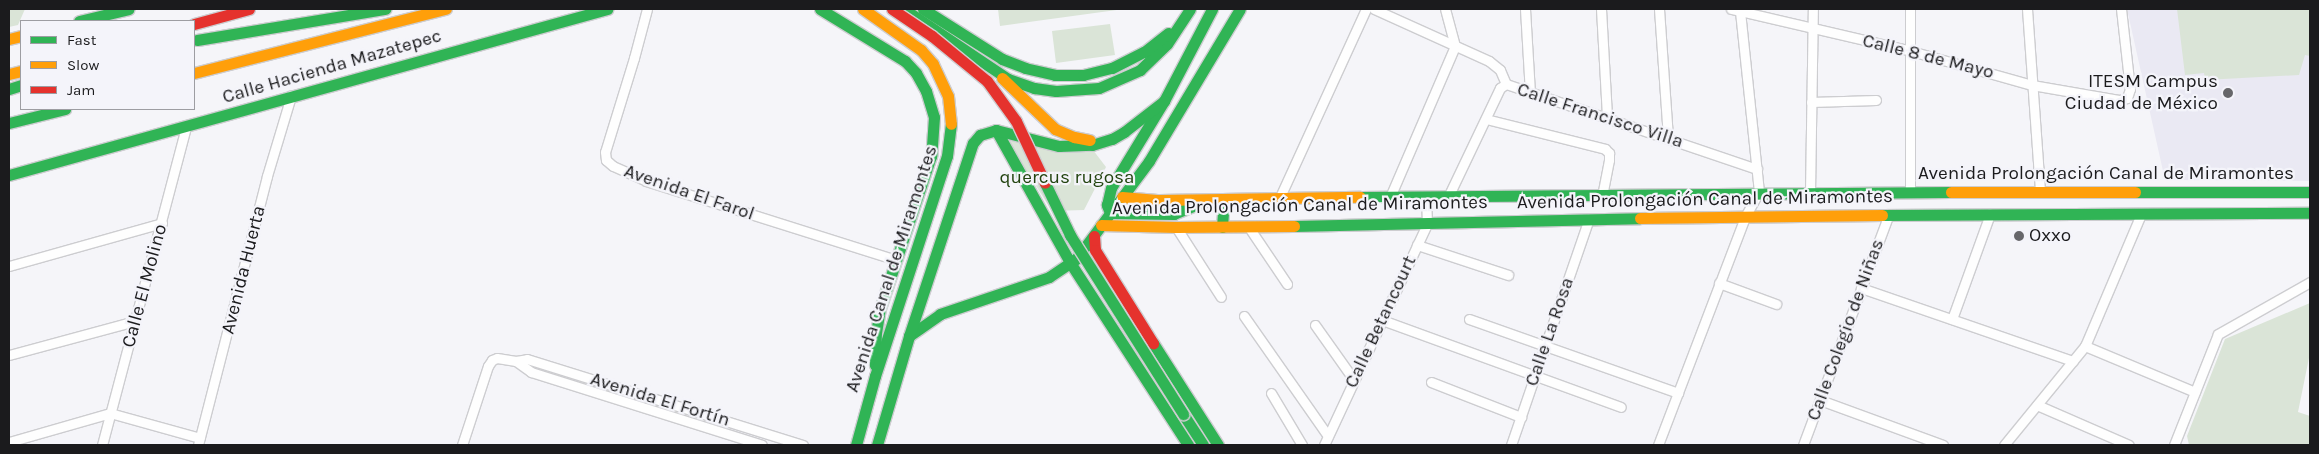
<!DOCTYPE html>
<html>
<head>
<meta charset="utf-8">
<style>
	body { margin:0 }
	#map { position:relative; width:2319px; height:454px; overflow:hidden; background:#f5f5f9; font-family:Karla,sans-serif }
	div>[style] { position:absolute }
	.built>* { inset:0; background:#eae9f3 }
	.green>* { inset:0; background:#dae4d7 }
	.roads { filter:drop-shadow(1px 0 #cdcdd0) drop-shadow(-1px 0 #cdcdd0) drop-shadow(0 1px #cdcdd0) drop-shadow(0 -1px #cdcdd0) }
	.street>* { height:9px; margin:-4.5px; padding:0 4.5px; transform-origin:4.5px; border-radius:4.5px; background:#fefefe }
	.fast>* { height:11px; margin:-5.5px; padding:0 5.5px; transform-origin:5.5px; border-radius:5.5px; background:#30b455 }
	.slow>* { height:11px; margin:-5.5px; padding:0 5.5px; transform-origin:5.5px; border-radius:5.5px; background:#ff9f0a }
	.jam>* { height:11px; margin:-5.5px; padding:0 5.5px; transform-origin:5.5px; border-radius:5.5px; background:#e5322d }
	.bridges { filter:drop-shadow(1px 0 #cdcdd0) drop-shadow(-1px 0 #cdcdd0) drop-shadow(0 1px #cdcdd0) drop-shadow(0 -1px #cdcdd0) }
	.fast-bridge>* { height:11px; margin:-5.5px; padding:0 5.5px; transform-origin:5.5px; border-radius:5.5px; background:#30b455 }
	.jam-bridge>* { height:11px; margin:-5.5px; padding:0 5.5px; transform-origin:5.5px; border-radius:5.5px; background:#e5322d }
	.dots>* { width:14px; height:14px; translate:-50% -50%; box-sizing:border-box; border:2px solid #f4f4fa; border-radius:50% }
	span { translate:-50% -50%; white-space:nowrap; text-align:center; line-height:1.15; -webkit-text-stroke:4.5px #f4f4fa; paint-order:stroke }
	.street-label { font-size:19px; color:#1b1b1d }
	.poi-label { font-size:19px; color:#1b1b1d }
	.right { translate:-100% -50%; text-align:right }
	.left { translate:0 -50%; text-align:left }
	.park-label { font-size:19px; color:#234410 }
	.frame { position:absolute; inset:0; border:10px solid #1b1b1d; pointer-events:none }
	.legend { position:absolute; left:20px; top:20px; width:175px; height:90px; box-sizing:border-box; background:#f4f4fa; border:1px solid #9d9da2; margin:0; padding:6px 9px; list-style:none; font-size:15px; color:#1b1b1d }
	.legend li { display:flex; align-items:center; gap:10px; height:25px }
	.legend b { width:25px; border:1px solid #9d9da2 }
</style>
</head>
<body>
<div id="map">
	<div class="built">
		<i style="clip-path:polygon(2127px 9px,2310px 9px,2310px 181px,2165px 180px)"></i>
	</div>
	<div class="green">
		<i style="clip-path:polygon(9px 9px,25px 9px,18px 25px,9px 27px)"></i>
		<i style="clip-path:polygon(998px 9px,1124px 9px,1000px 26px)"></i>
		<i style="clip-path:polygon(2177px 9px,2310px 9px,2310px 56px,2305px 55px,2299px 75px,2205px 80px,2204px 73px,2185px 75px)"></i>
		<i style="clip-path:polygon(1110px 24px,1115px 55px,1056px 63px,1052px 31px)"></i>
		<i style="clip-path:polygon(1019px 139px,1093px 150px,1106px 167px,1084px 210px,1052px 211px,1008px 142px)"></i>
		<i style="clip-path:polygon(2310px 303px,2310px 353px,2298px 412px,2310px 416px,2310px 445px,2189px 445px,2187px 436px,2225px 339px)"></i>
	</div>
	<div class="roads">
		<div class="street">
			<i style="left:647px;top:9px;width:51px;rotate:104.9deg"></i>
			<i style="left:634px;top:58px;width:98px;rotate:107.1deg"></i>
			<i style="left:605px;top:152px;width:8px;rotate:83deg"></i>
			<i style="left:606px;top:160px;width:9px;rotate:41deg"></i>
			<i style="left:613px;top:166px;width:36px;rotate:24deg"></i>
			<i style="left:646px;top:181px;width:263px;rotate:17.5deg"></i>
			<i style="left:1374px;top:9px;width:126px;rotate:24.3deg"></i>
			<i style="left:1489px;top:61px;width:14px;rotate:39deg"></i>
			<i style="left:1500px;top:70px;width:15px;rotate:67deg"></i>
			<i style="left:1506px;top:84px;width:265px;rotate:18.7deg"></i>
			<i style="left:1525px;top:9px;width:84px;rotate:86.6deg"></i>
			<i style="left:1601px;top:9px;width:109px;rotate:86.8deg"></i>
			<i style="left:1659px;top:9px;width:129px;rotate:86deg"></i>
			<i style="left:1731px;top:9px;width:185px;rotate:13.1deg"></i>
			<i style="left:1911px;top:51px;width:126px;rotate:15.7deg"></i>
			<i style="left:2032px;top:85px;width:88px;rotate:9.8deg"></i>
			<i style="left:2119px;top:100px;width:8px;rotate:-14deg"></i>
			<i style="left:2127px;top:98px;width:9px;rotate:-72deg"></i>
			<i style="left:2130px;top:89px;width:81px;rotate:-96.4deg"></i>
			<i style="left:1910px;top:9px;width:183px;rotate:90deg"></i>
			<i style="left:2027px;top:9px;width:183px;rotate:85.9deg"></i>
			<i style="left:1811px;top:102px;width:65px;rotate:-1.8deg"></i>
			<i style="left:1486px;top:119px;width:123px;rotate:14.1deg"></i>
			<i style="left:1605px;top:149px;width:6px;rotate:45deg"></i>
			<i style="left:1609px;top:153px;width:7px;rotate:90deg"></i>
			<i style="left:1609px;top:160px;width:36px;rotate:101deg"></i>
			<i style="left:1810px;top:192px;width:183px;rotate:-89.1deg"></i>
			<i style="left:1390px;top:197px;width:164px;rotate:-66.7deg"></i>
			<i style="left:1455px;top:46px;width:38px;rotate:-105deg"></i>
			<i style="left:1448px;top:197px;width:121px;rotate:-64.5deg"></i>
			<i style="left:1500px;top:88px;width:7px;rotate:-34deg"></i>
			<i style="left:1279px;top:199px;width:209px;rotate:-65.4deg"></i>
			<i style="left:1248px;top:226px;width:70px;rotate:56.1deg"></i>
			<i style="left:1176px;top:227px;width:83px;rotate:57.3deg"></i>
			<i style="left:1417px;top:245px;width:96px;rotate:18.2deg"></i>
			<i style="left:9px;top:266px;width:159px;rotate:-15.7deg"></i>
			<i style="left:1719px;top:283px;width:61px;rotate:20.2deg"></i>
			<i style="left:1861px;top:288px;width:224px;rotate:19deg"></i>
			<i style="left:1244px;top:316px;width:146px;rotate:55deg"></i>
			<i style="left:1469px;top:319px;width:222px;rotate:19.5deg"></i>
			<i style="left:1952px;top:319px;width:112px;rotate:-70.1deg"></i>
			<i style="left:1382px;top:320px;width:254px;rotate:20deg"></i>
			<i style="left:1315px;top:325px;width:67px;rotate:54.7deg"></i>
			<i style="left:2085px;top:346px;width:119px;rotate:22.7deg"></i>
			<i style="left:9px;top:355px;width:131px;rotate:-15.1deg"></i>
			<i style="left:516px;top:361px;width:19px;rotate:36deg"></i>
			<i style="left:531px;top:372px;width:242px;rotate:17.5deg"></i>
			<i style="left:1431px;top:382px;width:97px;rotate:21.3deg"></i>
			<i style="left:1271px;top:393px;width:61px;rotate:59.2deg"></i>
			<i style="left:1820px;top:400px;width:131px;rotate:20.1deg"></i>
			<i style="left:2037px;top:405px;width:100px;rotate:23.5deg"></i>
			<i style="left:9px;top:442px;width:105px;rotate:-16deg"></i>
			<i style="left:110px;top:413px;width:93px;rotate:15.5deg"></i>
			<i style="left:102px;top:445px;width:330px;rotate:-75.2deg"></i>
			<i style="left:198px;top:445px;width:278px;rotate:-75.6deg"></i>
			<i style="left:267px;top:176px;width:84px;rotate:-73.3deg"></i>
			<i style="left:462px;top:445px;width:83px;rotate:-71.8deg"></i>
			<i style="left:488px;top:366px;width:7px;rotate:-56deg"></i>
			<i style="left:492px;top:360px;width:5px;rotate:-22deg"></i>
			<i style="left:497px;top:358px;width:19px;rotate:9deg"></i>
			<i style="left:516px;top:361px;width:11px;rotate:-10deg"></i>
			<i style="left:527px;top:359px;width:289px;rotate:17.3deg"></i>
			<i style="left:1324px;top:445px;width:244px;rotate:-65deg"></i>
			<i style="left:1427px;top:224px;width:27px;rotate:-92deg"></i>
			<i style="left:1511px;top:445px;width:239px;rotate:-71deg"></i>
			<i style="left:1658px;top:445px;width:246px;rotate:-69.1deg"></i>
			<i style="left:1746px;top:215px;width:26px;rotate:-61deg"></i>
			<i style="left:1759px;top:192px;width:181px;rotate:-96deg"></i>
			<i style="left:1803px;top:445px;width:246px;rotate:-69.6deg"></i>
			<i style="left:2004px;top:445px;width:128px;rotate:-50.7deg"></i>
			<i style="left:2085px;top:346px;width:143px;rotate:-67deg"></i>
			<i style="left:2174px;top:445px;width:119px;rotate:-68.4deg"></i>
			<i style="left:2218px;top:334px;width:106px;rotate:-29.5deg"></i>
		</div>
		<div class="fast">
			<i style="left:820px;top:9px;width:100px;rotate:31.5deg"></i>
			<i style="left:905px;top:61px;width:16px;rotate:47deg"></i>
			<i style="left:916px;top:73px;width:21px;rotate:61deg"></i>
			<i style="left:926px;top:91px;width:27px;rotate:73deg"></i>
			<i style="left:934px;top:117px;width:39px;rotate:94deg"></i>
			<i style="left:931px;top:156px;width:160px;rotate:108.5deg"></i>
			<i style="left:880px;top:308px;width:24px;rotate:99deg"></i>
			<i style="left:876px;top:332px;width:33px;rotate:92deg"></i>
			<i style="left:904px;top:9px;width:125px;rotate:33.9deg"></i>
			<i style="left:1008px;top:79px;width:28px;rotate:19deg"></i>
			<i style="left:1034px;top:88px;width:22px;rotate:8deg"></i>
			<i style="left:1056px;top:91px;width:43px;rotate:-4deg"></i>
			<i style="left:1099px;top:88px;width:45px;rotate:-23.7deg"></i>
			<i style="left:1140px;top:70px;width:37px;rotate:-44deg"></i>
			<i style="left:1167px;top:44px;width:42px;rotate:-56.7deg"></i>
			<i style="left:923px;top:9px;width:93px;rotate:32.3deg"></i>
			<i style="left:1002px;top:59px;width:25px;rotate:21deg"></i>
			<i style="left:1025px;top:68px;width:31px;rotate:13deg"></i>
			<i style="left:1055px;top:75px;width:28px"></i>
			<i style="left:1083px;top:75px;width:30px;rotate:-14deg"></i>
			<i style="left:1112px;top:68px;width:36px;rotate:-27deg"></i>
			<i style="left:1144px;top:52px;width:31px;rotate:-38deg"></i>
			<i style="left:79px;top:21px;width:51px;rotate:-13.5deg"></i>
			<i style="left:197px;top:40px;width:191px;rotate:-9.4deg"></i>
			<i style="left:9px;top:89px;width:13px;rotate:-18deg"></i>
			<i style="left:9px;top:123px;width:58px;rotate:-14deg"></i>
			<i style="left:996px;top:130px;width:154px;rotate:60.8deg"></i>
			<i style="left:1071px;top:264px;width:216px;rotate:57.1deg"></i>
			<i style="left:9px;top:175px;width:621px;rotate:-15.51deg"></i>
			<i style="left:2135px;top:192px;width:175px"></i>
			<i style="left:1360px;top:197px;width:591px;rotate:-0.48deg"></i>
			<i style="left:1208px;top:200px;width:37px;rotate:158deg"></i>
			<i style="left:1174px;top:214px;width:64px;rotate:-179.1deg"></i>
			<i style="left:1110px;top:213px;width:9px;rotate:-111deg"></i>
			<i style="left:1107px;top:205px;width:17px;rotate:-77deg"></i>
			<i style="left:1111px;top:188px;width:102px;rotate:-58.7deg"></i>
			<i style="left:1164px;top:101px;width:104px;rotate:-62.4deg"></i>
			<i style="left:1882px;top:215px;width:428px;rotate:-0.3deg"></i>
			<i style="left:1294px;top:226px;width:346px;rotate:-1.3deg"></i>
			<i style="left:1222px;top:227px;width:27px;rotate:-86deg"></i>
			<i style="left:909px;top:336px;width:38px;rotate:-35deg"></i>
			<i style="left:940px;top:314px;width:115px;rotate:-18.7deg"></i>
			<i style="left:1049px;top:277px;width:32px;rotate:-34deg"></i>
			<i style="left:1076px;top:259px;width:122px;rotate:-53.3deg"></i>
			<i style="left:1149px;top:161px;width:177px;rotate:-59.1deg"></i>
			<i style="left:1153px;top:343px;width:121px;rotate:57.5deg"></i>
			<i style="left:1183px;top:414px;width:37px;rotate:57deg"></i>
			<i style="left:856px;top:445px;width:72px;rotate:-74.6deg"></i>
			<i style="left:875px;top:376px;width:231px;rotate:-71.9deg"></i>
			<i style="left:947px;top:156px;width:32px;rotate:-83deg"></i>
			<i style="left:877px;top:445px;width:114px;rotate:-73.6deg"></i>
			<i style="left:909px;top:336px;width:203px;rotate:-71.7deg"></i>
			<i style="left:973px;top:143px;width:11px;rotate:-49deg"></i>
			<i style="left:980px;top:135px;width:17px;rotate:-17deg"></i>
			<i style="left:996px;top:130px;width:65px;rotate:14.3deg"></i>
			<i style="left:1059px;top:146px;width:33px;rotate:-2deg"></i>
			<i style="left:1092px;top:145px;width:21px;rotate:-17deg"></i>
			<i style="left:1112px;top:139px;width:14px;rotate:-30deg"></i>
			<i style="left:1124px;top:132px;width:51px;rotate:-37.8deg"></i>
		</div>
		<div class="slow">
			<i style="left:863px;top:9px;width:71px;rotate:35.3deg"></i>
			<i style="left:921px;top:50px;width:18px;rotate:49deg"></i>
			<i style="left:933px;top:64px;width:35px;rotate:65deg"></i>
			<i style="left:948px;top:96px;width:28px;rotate:84deg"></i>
			<i style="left:9px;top:39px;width:12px;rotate:-14deg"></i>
			<i style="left:194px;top:73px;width:260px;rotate:-14.3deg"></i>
			<i style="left:9px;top:74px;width:12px;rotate:-14deg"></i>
			<i style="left:1002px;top:78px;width:74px;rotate:43.9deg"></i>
			<i style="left:1055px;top:129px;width:21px;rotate:23deg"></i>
			<i style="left:1074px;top:137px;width:16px;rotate:11deg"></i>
			<i style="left:1951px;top:192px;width:184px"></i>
			<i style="left:1122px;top:197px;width:38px;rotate:5deg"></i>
			<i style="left:1160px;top:200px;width:200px;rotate:-0.9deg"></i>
			<i style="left:1640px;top:218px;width:242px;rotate:-0.7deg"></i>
			<i style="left:1101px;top:225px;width:75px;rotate:1.5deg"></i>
			<i style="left:1176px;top:227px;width:118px;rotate:-0.5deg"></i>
		</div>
		<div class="jam">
			<i style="left:194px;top:24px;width:57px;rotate:-15.3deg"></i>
			<i style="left:1094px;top:236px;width:14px;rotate:86deg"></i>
			<i style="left:1095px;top:250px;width:110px;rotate:58.1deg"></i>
		</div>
	</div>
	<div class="bridges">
		<div class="fast-bridge">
			<i style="left:1045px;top:183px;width:58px;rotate:64.3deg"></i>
			<i style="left:1070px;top:235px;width:212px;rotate:57.7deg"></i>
		</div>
		<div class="jam-bridge">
			<i style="left:892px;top:9px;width:48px;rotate:34deg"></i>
			<i style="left:932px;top:36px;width:71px;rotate:39.3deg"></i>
			<i style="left:987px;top:81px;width:49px;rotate:54.1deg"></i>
			<i style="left:1016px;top:121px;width:68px;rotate:64.9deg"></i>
		</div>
	</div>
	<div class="dots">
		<i style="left:2228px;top:93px;background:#67676a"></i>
		<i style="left:2019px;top:236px;background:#67676a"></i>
	</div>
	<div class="street-label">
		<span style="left:1928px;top:57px;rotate:14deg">Calle 8 de Mayo</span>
		<span style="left:332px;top:67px;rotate:-16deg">Calle Hacienda Mazatepec</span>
		<span style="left:1600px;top:116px;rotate:18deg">Calle Francisco Villa</span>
		<span style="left:2106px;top:174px">Avenida Prolongación Canal de Miramontes</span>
		<span style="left:689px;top:193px;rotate:19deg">Avenida El Farol</span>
		<span style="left:1705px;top:200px;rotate:-1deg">Avenida Prolongación Canal de Miramontes</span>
		<span style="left:1300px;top:206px;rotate:-1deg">Avenida Prolongación Canal de Miramontes</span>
		<span style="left:892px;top:269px;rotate:-72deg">Avenida Canal de Miramontes</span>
		<span style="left:244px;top:270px;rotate:-76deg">Avenida Huerta</span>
		<span style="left:145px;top:286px;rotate:-75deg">Calle El Molino</span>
		<span style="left:1381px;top:322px;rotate:-65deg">Calle Betancourt</span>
		<span style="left:1846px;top:330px;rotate:-70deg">Calle Colegio de Niñas</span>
		<span style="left:1550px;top:332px;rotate:-71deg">Calle La Rosa</span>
		<span style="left:660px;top:400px;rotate:17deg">Avenida El Fortín</span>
	</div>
	<div class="poi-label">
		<span class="right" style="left:2218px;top:93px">ITESM Campus<br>Ciudad de México</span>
		<span class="left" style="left:2029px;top:236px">Oxxo</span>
	</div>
	<div class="park-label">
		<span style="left:1067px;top:178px">quercus rugosa</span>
	</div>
	<div class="frame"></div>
	<ul class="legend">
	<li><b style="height:6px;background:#30b455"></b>Fast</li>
	<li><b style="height:6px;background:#ff9f0a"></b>Slow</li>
	<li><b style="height:6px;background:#e5322d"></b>Jam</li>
	</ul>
</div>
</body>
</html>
